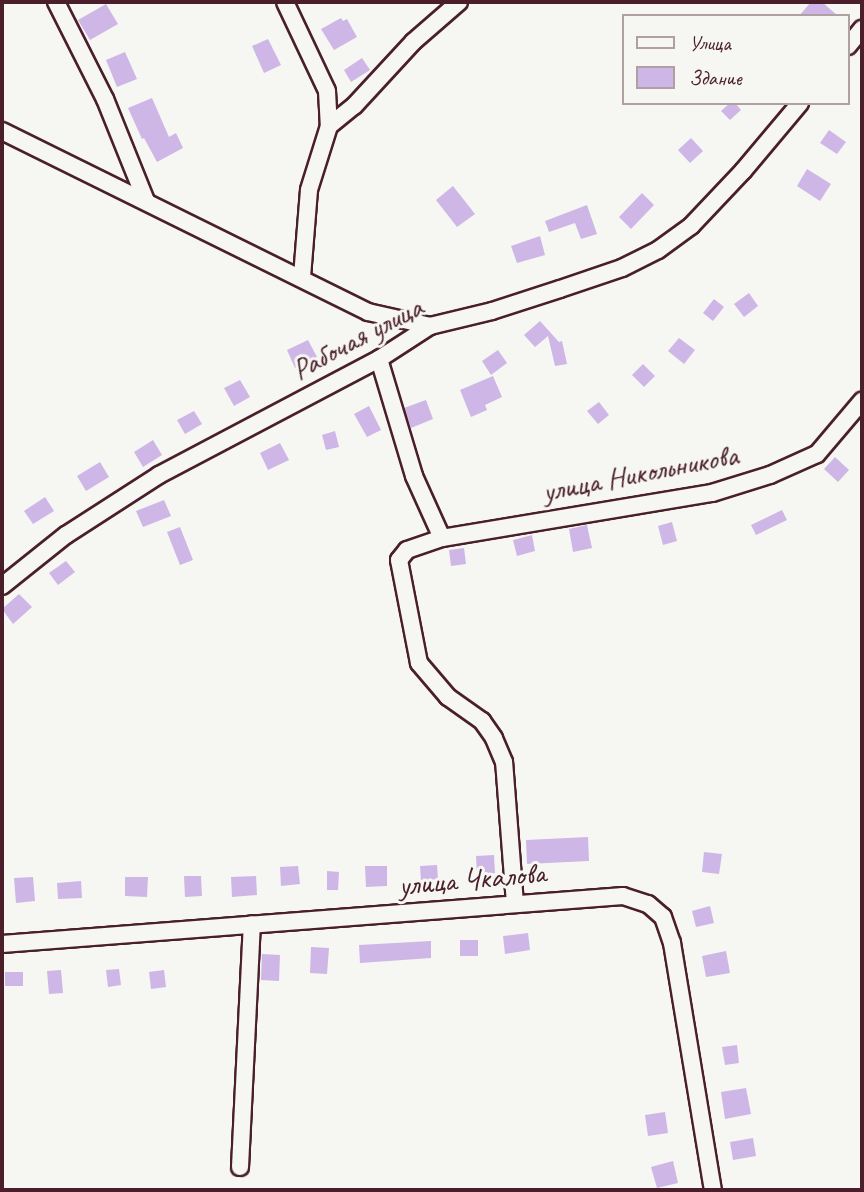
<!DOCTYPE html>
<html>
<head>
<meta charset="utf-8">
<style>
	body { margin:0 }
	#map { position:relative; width:864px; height:1192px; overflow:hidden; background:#f6f6f2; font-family:Caveat,sans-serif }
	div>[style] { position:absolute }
	.building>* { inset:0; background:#ceb7e6 }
	.roads { filter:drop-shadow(2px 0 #4a1f2b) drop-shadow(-2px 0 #4a1f2b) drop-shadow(0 2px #4a1f2b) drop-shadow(0 -2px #4a1f2b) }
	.minor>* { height:16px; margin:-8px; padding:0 8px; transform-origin:8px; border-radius:8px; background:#f6f6f2 }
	span { translate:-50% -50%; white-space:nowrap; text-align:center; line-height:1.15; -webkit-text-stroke:6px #f6f6f2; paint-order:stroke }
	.street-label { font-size:30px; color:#4a1f2b }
	.frame { position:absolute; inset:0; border:4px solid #4a1f2b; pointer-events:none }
	.legend { position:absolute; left:622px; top:14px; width:228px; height:91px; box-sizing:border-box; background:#f6f6f2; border:2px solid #b1a0a2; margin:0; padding:9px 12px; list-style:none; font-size:21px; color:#4a1f2b }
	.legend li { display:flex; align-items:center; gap:14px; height:35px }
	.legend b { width:35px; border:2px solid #b1a0a2 }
</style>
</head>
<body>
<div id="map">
	<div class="building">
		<i style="clip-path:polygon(811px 2px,822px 2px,838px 16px,799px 16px)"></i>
		<i style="clip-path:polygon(106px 4px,118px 24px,90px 40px,78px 20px)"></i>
		<i style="clip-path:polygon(341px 18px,343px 21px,347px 19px,357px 37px,334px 50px,321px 29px)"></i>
		<i style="clip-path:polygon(268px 39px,281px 65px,264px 73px,252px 46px)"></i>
		<i style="clip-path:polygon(125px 52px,137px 79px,117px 87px,106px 60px)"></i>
		<i style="clip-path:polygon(362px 58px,370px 70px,351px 82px,344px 70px)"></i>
		<i style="clip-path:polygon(152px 98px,169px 137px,176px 133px,183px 148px,157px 162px,144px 138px,142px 139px,128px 108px)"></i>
		<i style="clip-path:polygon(730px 103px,735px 103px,741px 110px,730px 120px,721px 111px)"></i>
		<i style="clip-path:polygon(829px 130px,846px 142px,837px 154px,820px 143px)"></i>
		<i style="clip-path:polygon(691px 138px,703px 151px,690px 163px,678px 150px)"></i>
		<i style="clip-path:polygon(807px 169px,831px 184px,820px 201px,797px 186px)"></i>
		<i style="clip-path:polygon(453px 186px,475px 214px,457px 227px,436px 200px)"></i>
		<i style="clip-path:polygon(642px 193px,654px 205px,631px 229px,619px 217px)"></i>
		<i style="clip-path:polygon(587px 205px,597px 234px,581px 239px,575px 223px,549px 232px,545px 221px)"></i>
		<i style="clip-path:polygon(540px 236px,545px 255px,517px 263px,511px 246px)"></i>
		<i style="clip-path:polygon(749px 293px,758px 306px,744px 317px,734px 304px)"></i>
		<i style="clip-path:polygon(714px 299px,724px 307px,713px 321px,703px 313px)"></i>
		<i style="clip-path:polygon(540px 321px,559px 342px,562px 341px,567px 364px,555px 366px,548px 336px,535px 347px,524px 335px)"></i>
		<i style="clip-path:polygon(679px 338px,695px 350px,684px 364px,668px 351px)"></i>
		<i style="clip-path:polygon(308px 340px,317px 357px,295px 368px,287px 350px)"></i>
		<i style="clip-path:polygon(498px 350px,507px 363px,491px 375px,482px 361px)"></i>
		<i style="clip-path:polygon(643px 364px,655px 376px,644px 387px,632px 375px)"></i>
		<i style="clip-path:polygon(493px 376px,502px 397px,485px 405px,487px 410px,471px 417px,460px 390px)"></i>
		<i style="clip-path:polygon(240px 380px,250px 397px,234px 406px,224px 388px)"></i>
		<i style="clip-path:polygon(426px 400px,433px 419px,411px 428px,404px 408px)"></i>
		<i style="clip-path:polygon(599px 402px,609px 415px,598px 424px,587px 411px)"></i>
		<i style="clip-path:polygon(369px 406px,381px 430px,367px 437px,354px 414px)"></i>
		<i style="clip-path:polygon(194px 411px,202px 424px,185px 434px,177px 420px)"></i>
		<i style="clip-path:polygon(335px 431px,339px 447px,326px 450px,322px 435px)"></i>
		<i style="clip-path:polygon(153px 440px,162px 455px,143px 467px,134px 452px)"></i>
		<i style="clip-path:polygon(280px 443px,289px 460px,268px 470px,260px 453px)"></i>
		<i style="clip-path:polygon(835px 457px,849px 470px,838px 482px,824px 469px)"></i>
		<i style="clip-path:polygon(100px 462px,109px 477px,86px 491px,77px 476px)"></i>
		<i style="clip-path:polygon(45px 497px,54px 511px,33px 524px,24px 511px)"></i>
		<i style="clip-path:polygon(164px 500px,171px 516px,143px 527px,136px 511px)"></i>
		<i style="clip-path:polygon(782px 510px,787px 520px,756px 535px,751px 525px)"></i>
		<i style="clip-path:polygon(672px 522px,677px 541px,663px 545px,658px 526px)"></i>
		<i style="clip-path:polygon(587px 525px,592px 548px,573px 552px,569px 529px)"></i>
		<i style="clip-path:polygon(180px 527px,193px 560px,180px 565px,167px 532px)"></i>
		<i style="clip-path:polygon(532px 535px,535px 551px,517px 556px,513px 540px)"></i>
		<i style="clip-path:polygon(464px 548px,466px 564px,451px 566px,449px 550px)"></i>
		<i style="clip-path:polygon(66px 561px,75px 572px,58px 585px,49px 573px)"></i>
		<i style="clip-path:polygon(19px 594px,32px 607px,13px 624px,2px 609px)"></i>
		<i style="clip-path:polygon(588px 837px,589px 861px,527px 864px,526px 840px)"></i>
		<i style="clip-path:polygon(704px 852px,722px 854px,719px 874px,702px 872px)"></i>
		<i style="clip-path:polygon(494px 855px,495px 873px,477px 875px,476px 856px)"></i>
		<i style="clip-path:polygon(437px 865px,438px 879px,421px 881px,420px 866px)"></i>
		<i style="clip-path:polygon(298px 866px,300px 884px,281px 886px,280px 867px)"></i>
		<i style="clip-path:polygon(365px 866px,387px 866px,387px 886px,366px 887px)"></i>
		<i style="clip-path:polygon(327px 871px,339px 872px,338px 890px,327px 890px)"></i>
		<i style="clip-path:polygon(184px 876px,201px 876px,202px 896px,185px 897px)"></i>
		<i style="clip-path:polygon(256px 876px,257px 895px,232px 897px,231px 877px)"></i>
		<i style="clip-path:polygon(33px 877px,35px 901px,16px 903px,14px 878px)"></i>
		<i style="clip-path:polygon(125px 877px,148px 877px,147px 897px,125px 896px)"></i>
		<i style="clip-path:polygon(81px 881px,82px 898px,58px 899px,57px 883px)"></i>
		<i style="clip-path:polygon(710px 906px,714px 923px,696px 927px,692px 911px)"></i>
		<i style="clip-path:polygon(528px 933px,530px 950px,505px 954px,503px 936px)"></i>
		<i style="clip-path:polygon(460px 940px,478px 940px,478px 956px,460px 956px)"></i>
		<i style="clip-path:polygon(431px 941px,431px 958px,360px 963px,359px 945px)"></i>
		<i style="clip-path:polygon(311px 947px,329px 948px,327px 974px,310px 973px)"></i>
		<i style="clip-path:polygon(726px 951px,730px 973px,706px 977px,702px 956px)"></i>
		<i style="clip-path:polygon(262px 954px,280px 955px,279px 981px,261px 980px)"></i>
		<i style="clip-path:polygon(119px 969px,121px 985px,108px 987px,106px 970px)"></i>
		<i style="clip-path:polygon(61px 970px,63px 993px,49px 994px,47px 971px)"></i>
		<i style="clip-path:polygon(164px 970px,166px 987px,151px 989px,149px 972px)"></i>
		<i style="clip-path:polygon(5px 972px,23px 972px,23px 986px,5px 986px)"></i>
		<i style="clip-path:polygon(737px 1045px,739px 1063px,725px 1065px,722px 1047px)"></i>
		<i style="clip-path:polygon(746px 1088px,751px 1114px,725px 1119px,721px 1092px)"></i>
		<i style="clip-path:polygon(665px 1112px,668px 1133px,648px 1136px,645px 1115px)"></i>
		<i style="clip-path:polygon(753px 1138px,756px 1156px,733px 1160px,730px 1142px)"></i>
		<i style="clip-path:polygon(673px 1161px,678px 1183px,657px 1188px,651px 1167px)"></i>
	</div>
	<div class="roads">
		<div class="minor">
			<i style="left:56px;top:2px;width:109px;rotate:63.2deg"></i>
			<i style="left:105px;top:99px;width:110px;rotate:68.1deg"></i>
			<i style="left:285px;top:2px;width:98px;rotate:64.7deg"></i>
			<i style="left:327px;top:91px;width:35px;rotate:87deg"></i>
			<i style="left:329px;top:126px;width:67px;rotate:107.4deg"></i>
			<i style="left:309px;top:190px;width:87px;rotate:94.6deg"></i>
			<i style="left:848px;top:46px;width:22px;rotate:-51deg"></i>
			<i style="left:329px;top:126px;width:32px;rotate:-39deg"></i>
			<i style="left:354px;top:106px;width:87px;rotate:-47.3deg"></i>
			<i style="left:413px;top:42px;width:61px;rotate:-41deg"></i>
			<i style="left:2px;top:131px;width:408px;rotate:26.3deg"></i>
			<i style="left:368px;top:312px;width:64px;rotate:12.7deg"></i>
			<i style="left:379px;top:359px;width:122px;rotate:73.3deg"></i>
			<i style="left:414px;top:476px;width:68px;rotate:65.7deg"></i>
			<i style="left:2px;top:586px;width:82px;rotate:-38.6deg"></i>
			<i style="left:66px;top:535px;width:111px;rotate:-32.8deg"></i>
			<i style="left:159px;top:475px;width:249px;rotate:-27.8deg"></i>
			<i style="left:379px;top:359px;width:61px;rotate:-32.9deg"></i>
			<i style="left:430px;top:326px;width:64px;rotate:-13.6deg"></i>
			<i style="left:492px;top:311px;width:71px;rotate:-17.9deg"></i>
			<i style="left:560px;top:289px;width:65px;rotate:-18.7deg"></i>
			<i style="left:622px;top:268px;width:40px;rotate:-26.6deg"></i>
			<i style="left:658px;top:250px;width:41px;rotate:-36deg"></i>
			<i style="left:691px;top:226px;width:76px;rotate:-46.6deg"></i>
			<i style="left:743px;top:171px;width:89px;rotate:-50deg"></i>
			<i style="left:515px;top:904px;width:142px;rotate:-94.4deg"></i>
			<i style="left:504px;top:762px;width:26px;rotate:-113deg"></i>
			<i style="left:494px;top:738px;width:21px;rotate:-125deg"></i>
			<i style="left:482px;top:721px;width:42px;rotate:-144.8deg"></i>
			<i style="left:448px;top:697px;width:45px;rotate:-130.5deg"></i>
			<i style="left:419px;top:663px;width:105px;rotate:-101deg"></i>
			<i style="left:399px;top:560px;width:13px;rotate:-51deg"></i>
			<i style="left:407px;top:550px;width:37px;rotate:-19deg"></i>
			<i style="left:442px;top:538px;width:274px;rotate:-9.5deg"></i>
			<i style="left:712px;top:493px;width:61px;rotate:-17.2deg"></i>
			<i style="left:770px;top:475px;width:51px;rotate:-24.1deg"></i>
			<i style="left:817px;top:454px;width:70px;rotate:-49.7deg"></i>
			<i style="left:2px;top:944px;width:623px;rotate:-4.42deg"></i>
			<i style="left:623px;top:896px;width:26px;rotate:18deg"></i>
			<i style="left:648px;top:904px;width:20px;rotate:41deg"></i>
			<i style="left:663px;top:917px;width:28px;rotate:71deg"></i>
			<i style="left:672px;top:943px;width:250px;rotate:80.6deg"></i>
			<i style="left:240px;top:1167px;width:243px;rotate:-87.2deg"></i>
		</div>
	</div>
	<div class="street-label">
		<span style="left:357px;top:338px;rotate:-28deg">Рабочая улица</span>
		<span style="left:640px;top:473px;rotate:-11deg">улица Никольникова</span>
		<span style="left:472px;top:879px;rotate:-5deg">улица Чкалова</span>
	</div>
	<div class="frame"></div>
	<ul class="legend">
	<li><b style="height:9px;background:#f6f6f2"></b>Улица</li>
	<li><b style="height:19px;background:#ceb7e6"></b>Здание</li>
	</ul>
</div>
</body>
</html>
